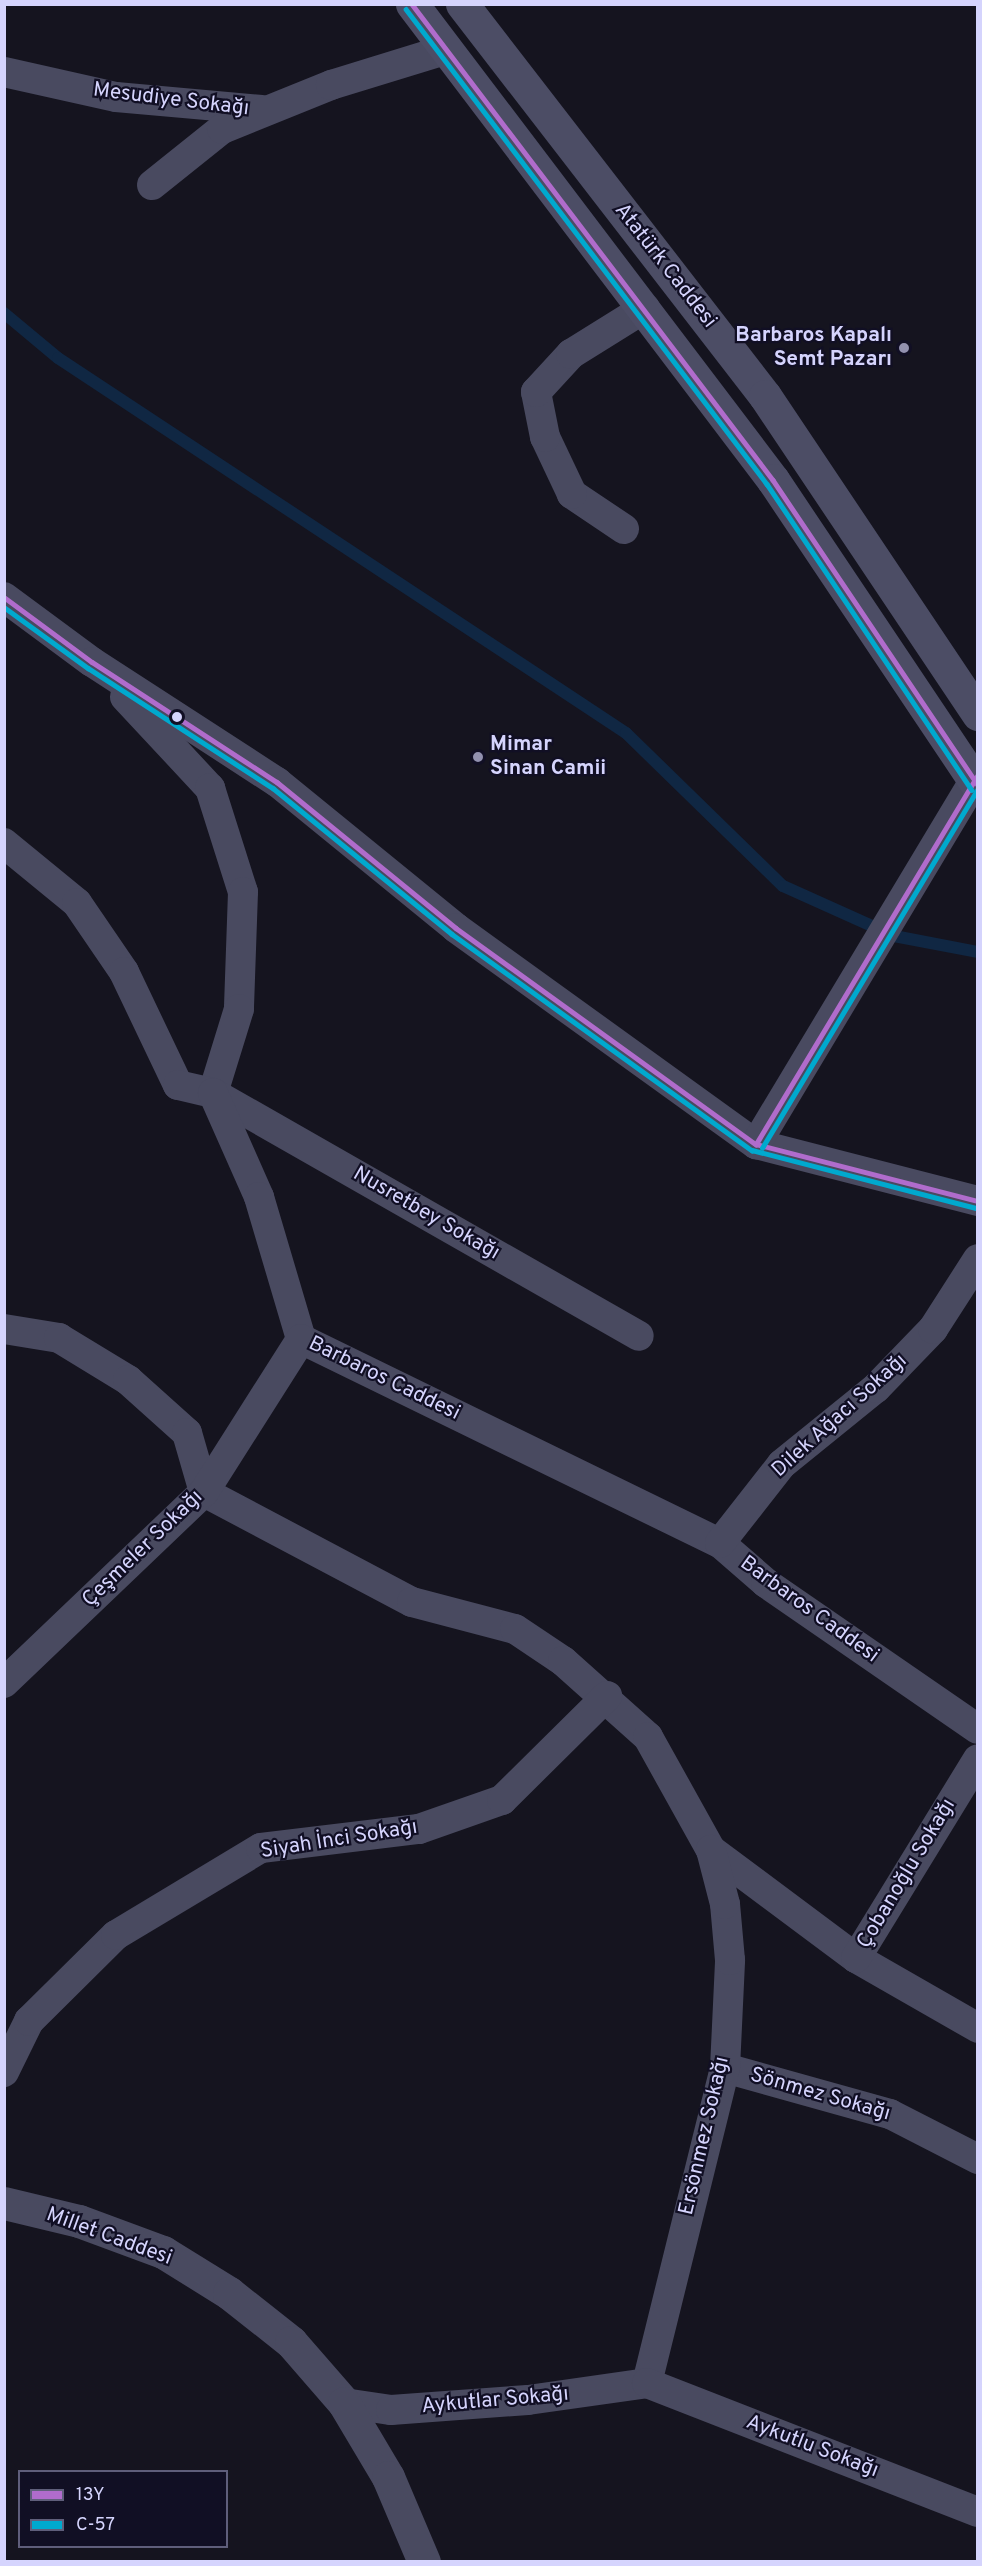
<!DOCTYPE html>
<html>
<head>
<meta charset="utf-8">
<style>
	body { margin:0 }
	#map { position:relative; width:982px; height:2566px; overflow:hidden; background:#15141f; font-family:Overpass,sans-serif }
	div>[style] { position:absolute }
	.stream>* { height:12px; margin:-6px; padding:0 6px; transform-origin:6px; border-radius:6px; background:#102743 }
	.minor>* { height:30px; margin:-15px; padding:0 15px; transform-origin:15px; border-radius:15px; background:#494a60 }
	.tertiary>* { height:33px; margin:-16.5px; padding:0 16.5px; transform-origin:16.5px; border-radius:16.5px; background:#494a60 }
	.secondary>* { height:33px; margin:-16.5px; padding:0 16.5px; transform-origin:16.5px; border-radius:16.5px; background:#4c4d65 }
	.bus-1>* { height:4.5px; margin:-2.25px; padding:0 2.25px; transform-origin:2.25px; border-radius:2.25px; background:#b06ccc }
	.bus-2>* { height:4.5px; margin:-2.25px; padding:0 2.25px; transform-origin:2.25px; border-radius:2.25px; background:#00a9ce }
	.dots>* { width:16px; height:16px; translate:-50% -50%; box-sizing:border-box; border:3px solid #110f24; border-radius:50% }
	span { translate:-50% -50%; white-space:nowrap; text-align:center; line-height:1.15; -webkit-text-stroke:4.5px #110f24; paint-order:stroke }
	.street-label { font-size:21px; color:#d5d4fd }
	.poi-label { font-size:21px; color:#d5d4fd; font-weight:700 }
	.right { translate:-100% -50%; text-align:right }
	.left { translate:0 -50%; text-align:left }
	.frame { position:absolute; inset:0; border:6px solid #d5d4fd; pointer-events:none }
	.legend { position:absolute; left:18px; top:2470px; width:210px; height:78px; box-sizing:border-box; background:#110f24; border:2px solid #5f5e7b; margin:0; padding:8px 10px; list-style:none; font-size:18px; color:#d5d4fd }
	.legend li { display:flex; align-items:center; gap:12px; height:30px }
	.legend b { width:30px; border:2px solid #5f5e7b }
</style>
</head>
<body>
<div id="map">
	<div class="stream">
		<i style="left:4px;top:313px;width:70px;rotate:39.8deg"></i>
		<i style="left:58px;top:358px;width:681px;rotate:33.43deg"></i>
		<i style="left:626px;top:733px;width:219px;rotate:44.3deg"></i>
		<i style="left:783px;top:886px;width:122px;rotate:24.2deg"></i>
		<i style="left:894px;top:936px;width:86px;rotate:10.8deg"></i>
	</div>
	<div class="minor">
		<i style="left:4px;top:72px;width:115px;rotate:12.6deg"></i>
		<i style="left:116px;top:97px;width:146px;rotate:5.1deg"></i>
		<i style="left:152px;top:185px;width:90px;rotate:-38.7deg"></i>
		<i style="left:222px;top:129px;width:118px;rotate:-22deg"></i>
		<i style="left:331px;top:85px;width:122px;rotate:-17.1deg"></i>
		<i style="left:624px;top:529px;width:63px;rotate:-146.1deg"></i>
		<i style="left:572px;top:494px;width:63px;rotate:-115.3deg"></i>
		<i style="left:545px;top:437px;width:46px;rotate:-101.3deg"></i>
		<i style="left:536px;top:392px;width:52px;rotate:-47.4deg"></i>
		<i style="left:571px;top:354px;width:87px;rotate:-31.9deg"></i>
		<i style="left:4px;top:597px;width:109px;rotate:36.5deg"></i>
		<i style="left:92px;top:662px;width:221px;rotate:33deg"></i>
		<i style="left:277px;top:782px;width:231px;rotate:39.2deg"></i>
		<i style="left:456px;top:928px;width:370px;rotate:35.8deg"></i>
		<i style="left:756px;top:1144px;width:229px;rotate:14.4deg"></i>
		<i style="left:125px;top:697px;width:125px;rotate:47deg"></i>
		<i style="left:210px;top:788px;width:109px;rotate:72.4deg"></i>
		<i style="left:243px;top:892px;width:117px;rotate:92deg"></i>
		<i style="left:239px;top:1009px;width:88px;rotate:107.2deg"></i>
		<i style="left:4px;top:843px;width:94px;rotate:39.4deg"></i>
		<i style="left:77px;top:903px;width:83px;rotate:55.7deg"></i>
		<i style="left:124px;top:972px;width:125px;rotate:64.5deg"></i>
		<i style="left:178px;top:1085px;width:36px;rotate:13deg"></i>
		<i style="left:213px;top:1093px;width:490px;rotate:29.7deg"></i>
		<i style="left:213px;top:1093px;width:114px;rotate:66.1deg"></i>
		<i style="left:259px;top:1197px;width:148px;rotate:73.5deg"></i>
		<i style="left:301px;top:1339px;width:466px;rotate:26deg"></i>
		<i style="left:720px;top:1543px;width:61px;rotate:41deg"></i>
		<i style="left:766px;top:1583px;width:257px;rotate:34.6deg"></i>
		<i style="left:756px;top:1144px;width:431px;rotate:-59deg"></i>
		<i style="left:4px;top:1329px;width:56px;rotate:9.3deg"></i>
		<i style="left:59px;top:1338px;width:81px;rotate:31.3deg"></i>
		<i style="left:128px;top:1380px;width:79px;rotate:41.9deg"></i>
		<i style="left:187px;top:1433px;width:61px;rotate:73.9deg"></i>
		<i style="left:204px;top:1492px;width:235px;rotate:27.9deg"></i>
		<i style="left:412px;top:1602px;width:106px;rotate:14.7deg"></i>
		<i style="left:515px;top:1629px;width:58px;rotate:33.7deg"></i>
		<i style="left:563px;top:1661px;width:114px;rotate:41.8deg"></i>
		<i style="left:648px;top:1737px;width:129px;rotate:60.9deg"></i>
		<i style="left:711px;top:1850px;width:181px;rotate:36.7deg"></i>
		<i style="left:856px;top:1958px;width:141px;rotate:29.8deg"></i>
		<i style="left:720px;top:1543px;width:100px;rotate:-51.9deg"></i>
		<i style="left:782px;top:1464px;width:121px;rotate:-39deg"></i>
		<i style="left:876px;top:1388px;width:82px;rotate:-46deg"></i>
		<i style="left:933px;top:1329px;width:83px;rotate:-57.3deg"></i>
		<i style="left:4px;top:1683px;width:277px;rotate:-43.7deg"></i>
		<i style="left:204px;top:1492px;width:181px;rotate:-57.6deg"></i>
		<i style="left:856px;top:1958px;width:233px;rotate:-58.5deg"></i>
		<i style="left:725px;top:2068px;width:171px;rotate:15.6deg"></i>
		<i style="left:890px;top:2114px;width:99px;rotate:27.1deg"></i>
		<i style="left:4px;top:2072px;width:57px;rotate:-63.9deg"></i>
		<i style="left:29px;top:2021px;width:122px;rotate:-44.7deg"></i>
		<i style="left:116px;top:1935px;width:169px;rotate:-31deg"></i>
		<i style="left:261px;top:1848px;width:159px;rotate:-6.9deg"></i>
		<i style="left:419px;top:1829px;width:88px;rotate:-19.3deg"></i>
		<i style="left:502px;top:1800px;width:148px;rotate:-44.7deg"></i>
		<i style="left:647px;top:2383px;width:325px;rotate:-76.1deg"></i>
		<i style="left:725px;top:2068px;width:108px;rotate:-87.3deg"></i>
		<i style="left:730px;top:1960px;width:56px;rotate:-95.1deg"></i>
		<i style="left:725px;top:1904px;width:56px;rotate:-104.5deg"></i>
		<i style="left:344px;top:2403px;width:48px;rotate:8.5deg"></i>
		<i style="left:391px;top:2410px;width:137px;rotate:-4.2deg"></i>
		<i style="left:528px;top:2400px;width:120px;rotate:-8.1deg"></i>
		<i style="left:647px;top:2383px;width:355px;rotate:21.3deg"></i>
	</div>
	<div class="tertiary">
		<i style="left:4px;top:2203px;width:77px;rotate:13.5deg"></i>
		<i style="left:79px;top:2221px;width:90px;rotate:20.3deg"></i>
		<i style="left:163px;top:2252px;width:78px;rotate:31.8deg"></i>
		<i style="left:229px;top:2293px;width:79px;rotate:38.3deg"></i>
		<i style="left:291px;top:2342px;width:81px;rotate:49deg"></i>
		<i style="left:344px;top:2403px;width:86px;rotate:59.3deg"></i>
		<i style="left:388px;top:2477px;width:92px;rotate:67deg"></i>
	</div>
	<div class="secondary">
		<i style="left:412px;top:4px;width:597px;rotate:52.82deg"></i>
		<i style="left:773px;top:480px;width:368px;rotate:56.2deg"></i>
		<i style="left:462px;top:4px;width:495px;rotate:52.3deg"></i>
		<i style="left:765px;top:396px;width:383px;rotate:56.2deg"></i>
	</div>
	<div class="bus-1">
		<i style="left:412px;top:4px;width:597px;rotate:52.82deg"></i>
		<i style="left:773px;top:480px;width:367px;rotate:56.1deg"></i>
		<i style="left:4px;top:597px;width:109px;rotate:36.5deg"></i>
		<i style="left:92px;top:662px;width:221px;rotate:33deg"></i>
		<i style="left:277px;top:782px;width:231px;rotate:39.2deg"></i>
		<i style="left:456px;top:928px;width:370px;rotate:35.8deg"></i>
		<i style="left:756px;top:1144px;width:229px;rotate:14.4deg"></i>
		<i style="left:756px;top:1144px;width:431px;rotate:-59deg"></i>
	</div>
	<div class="bus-2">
		<i style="left:406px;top:9px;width:597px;rotate:52.77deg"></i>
		<i style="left:767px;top:484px;width:368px;rotate:56.2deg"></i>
		<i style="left:4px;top:607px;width:104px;rotate:36deg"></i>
		<i style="left:88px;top:668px;width:221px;rotate:33deg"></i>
		<i style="left:273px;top:788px;width:231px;rotate:39.2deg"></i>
		<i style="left:452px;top:934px;width:370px;rotate:35.8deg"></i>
		<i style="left:752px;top:1150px;width:231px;rotate:14.5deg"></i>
		<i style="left:762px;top:1148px;width:419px;rotate:-59deg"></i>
	</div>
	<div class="dots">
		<i style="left:904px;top:348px;background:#9291af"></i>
		<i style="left:177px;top:717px;background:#d5d4fd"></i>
		<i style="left:478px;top:757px;background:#9291af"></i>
	</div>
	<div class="street-label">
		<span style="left:171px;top:100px;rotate:7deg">Mesudiye Sokağı</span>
		<span style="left:665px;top:266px;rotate:52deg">Atatürk Caddesi</span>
		<span style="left:426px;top:1214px;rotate:30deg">Nusretbey Sokağı</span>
		<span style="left:384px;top:1379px;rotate:26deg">Barbaros Caddesi</span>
		<span style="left:840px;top:1416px;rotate:-42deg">Dilek Ağacı Sokağı</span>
		<span style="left:143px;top:1549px;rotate:-44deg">Çeşmeler Sokağı</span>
		<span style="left:809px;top:1610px;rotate:36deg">Barbaros Caddesi</span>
		<span style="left:339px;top:1840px;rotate:-9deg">Siyah İnci Sokağı</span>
		<span style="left:907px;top:1874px;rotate:-59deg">Çobanoğlu Sokağı</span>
		<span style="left:820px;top:2095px;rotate:16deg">Sönmez Sokağı</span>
		<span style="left:705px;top:2136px;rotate:-77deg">Ersönmez Sokağı</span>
		<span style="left:109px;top:2237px;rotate:20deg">Millet Caddesi</span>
		<span style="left:495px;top:2401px;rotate:-5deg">Aykutlar Sokağı</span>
		<span style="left:812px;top:2447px;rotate:21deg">Aykutlu Sokağı</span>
	</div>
	<div class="poi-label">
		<span class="right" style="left:892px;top:348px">Barbaros Kapalı<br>Semt Pazarı</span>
		<span class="left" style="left:490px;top:757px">Mimar<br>Sinan Camii</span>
	</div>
	<div class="frame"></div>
	<ul class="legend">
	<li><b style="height:8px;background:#b06ccc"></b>13Y</li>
	<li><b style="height:8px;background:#00a9ce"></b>C-57</li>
	</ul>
</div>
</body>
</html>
